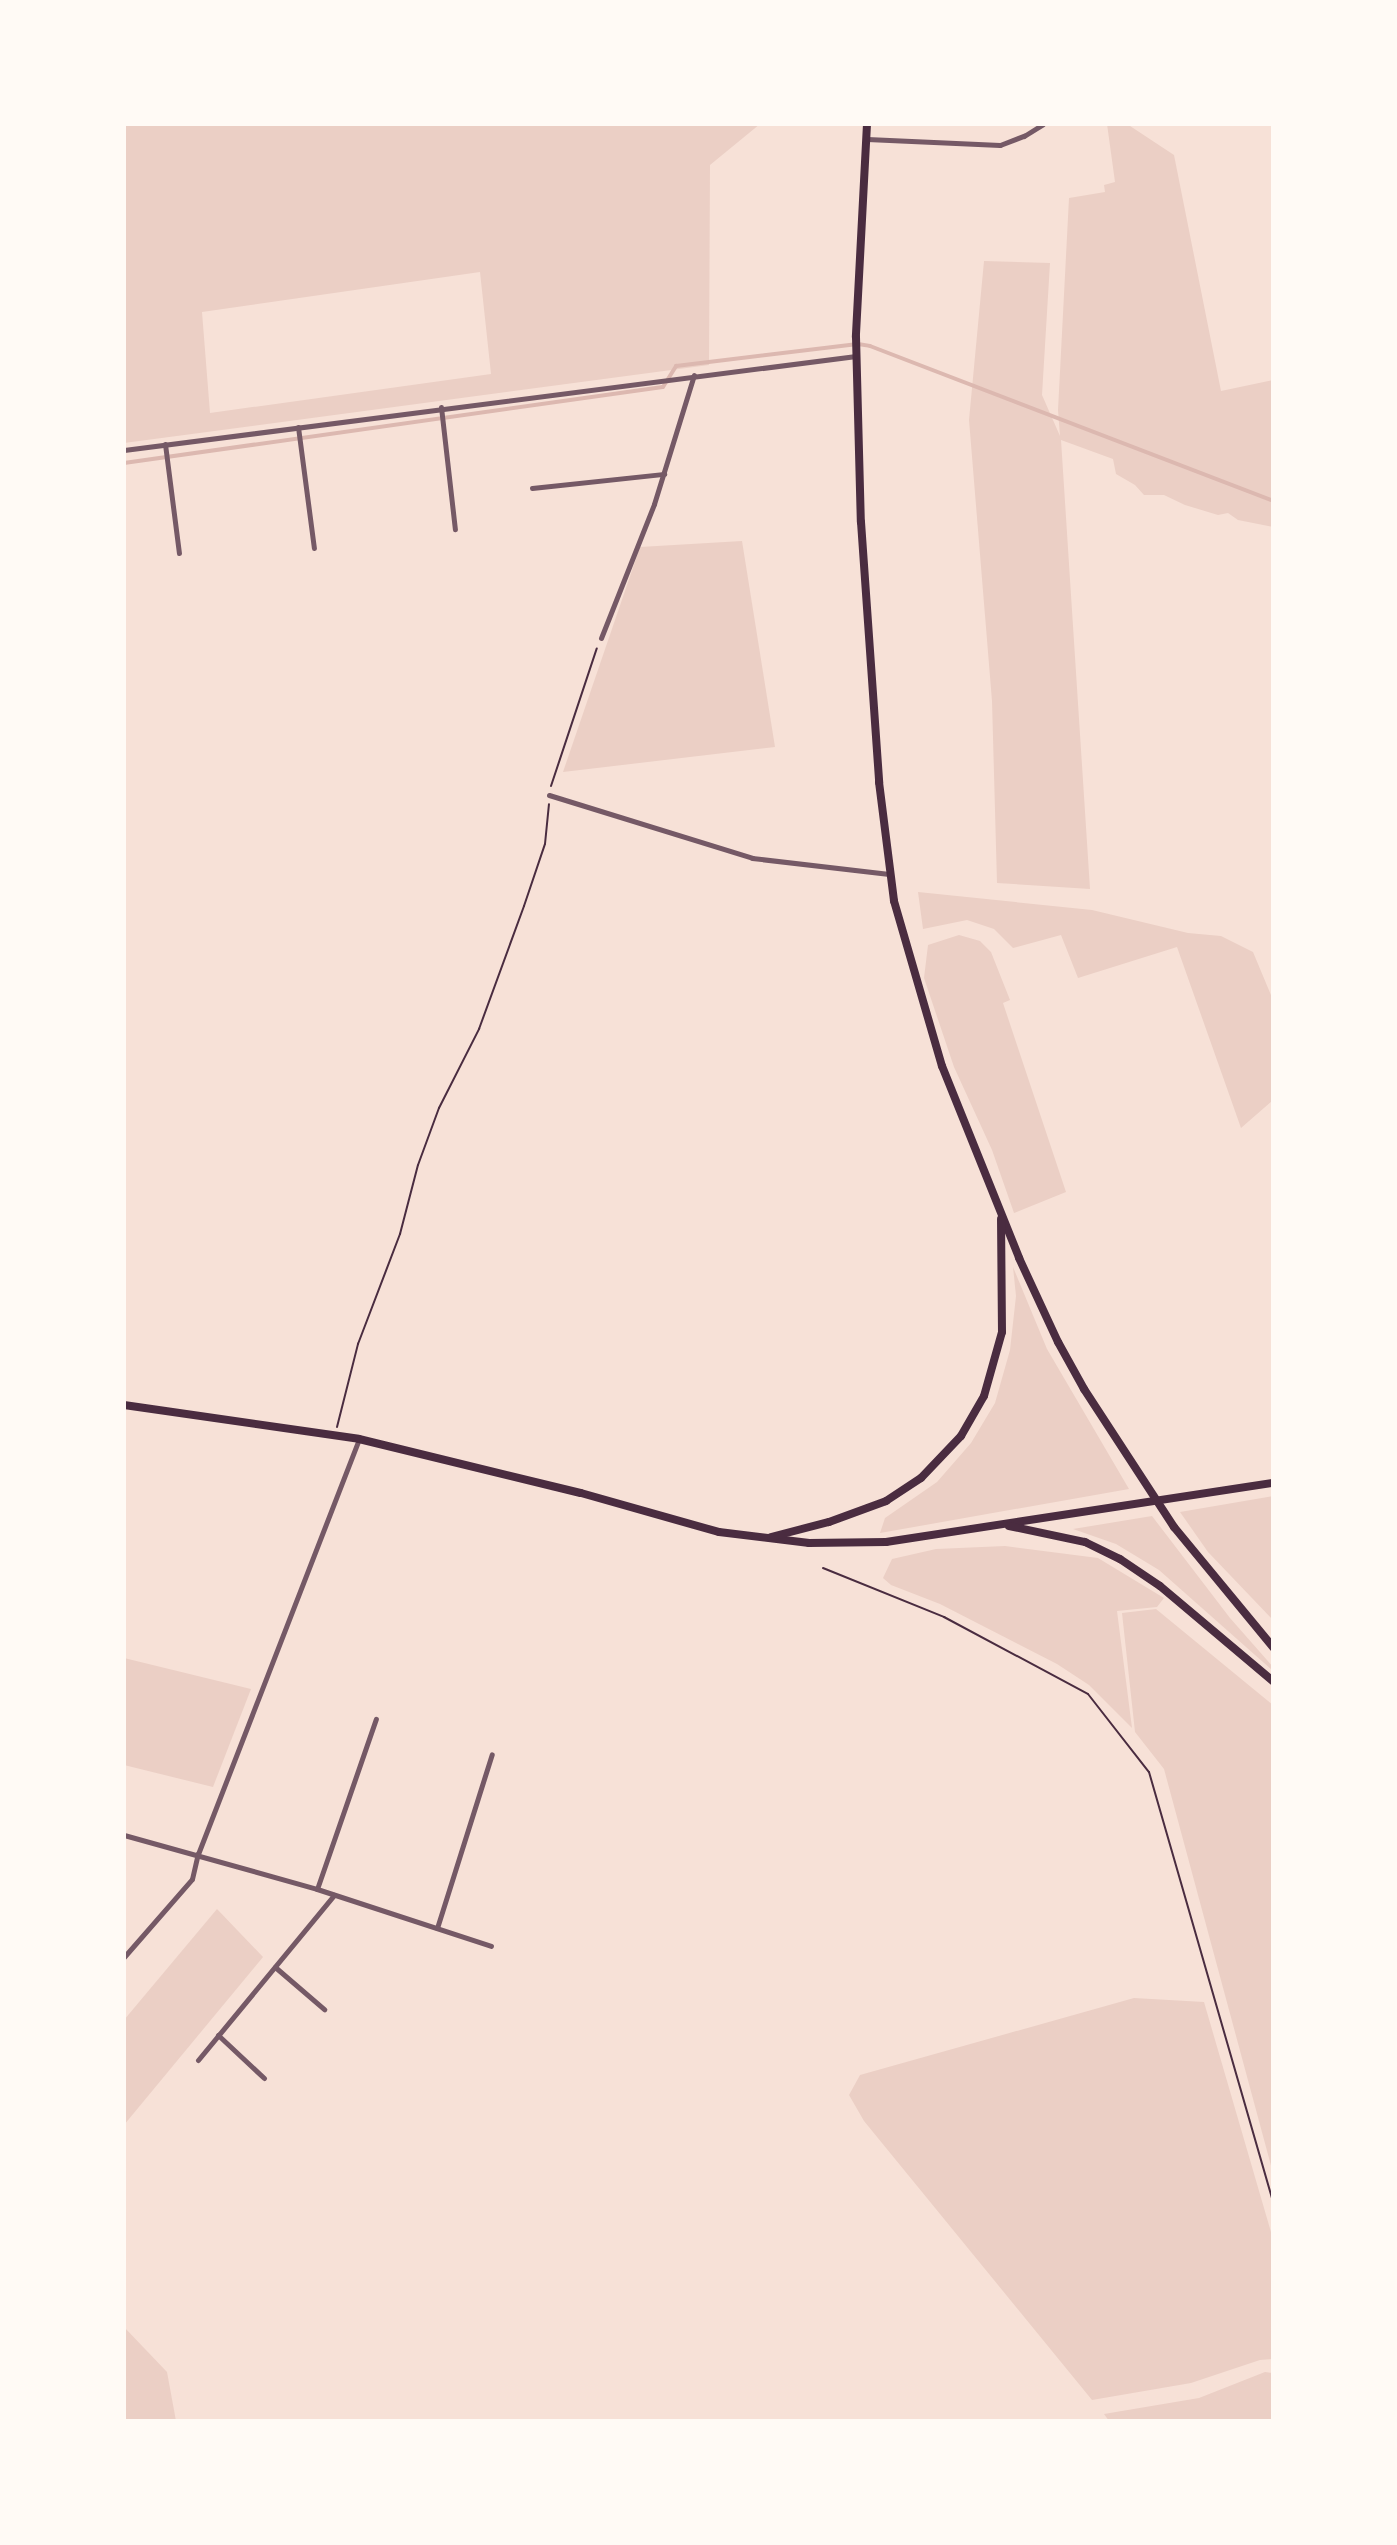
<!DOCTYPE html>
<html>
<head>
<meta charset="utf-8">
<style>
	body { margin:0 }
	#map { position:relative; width:1397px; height:2545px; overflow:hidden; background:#f7e1d7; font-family:"Asap Condensed",sans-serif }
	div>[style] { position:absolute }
	.green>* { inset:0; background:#ebcfc5 }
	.stream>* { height:4px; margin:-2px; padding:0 2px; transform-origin:2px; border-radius:2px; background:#dcb8b0 }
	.path>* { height:2px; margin:-1px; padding:0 1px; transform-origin:1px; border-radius:1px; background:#4a2c40 }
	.minor>* { height:5px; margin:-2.5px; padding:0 2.5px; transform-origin:2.5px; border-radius:2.5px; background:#755966 }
	.secondary>* { height:8px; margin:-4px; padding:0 4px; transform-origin:4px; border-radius:4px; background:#4a2c40 }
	span { translate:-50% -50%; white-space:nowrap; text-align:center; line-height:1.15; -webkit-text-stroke:6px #fffaf5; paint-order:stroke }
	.frame { position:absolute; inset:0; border:126px solid #fffaf5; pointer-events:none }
</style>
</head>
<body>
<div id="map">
	<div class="green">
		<i style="clip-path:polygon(evenodd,124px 124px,760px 124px,710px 165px,709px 365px,124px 443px,124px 124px,480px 272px,491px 374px,210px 413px,202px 312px,480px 272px)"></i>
		<i style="clip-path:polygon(1107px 124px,1127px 124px,1174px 155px,1221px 391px,1273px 380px,1273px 527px,1238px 520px,1228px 513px,1218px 515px,1185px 505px,1164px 495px,1144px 495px,1135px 485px,1116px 474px,1113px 459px,1061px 440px,1090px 889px,997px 883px,992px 701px,969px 420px,984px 261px,1050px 263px,1042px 395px,1060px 436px,1058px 410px,1069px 198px,1105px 192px,1104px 185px,1115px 182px)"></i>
		<i style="clip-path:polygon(742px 541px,775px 747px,563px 772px,640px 547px)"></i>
		<i style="clip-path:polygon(918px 892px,1092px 910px,1188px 933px,1221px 936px,1253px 952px,1273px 1000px,1273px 1100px,1241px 1128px,1177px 947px,1078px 978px,1061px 935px,1013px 948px,994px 929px,967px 920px,923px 929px)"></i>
		<i style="clip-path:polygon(959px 935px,980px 941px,991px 952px,1010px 1000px,1003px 1003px,1066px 1192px,1014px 1213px,992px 1150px,954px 1067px,924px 978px,928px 945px)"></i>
		<i style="clip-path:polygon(1013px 1267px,1047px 1349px,1129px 1489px,880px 1533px,885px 1518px,937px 1482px,971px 1443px,995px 1403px,1010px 1350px,1016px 1296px)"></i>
		<i style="clip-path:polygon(1273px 1496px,1273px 1620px,1208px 1552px,1180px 1512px)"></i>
		<i style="clip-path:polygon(1152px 1516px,1230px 1618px,1273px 1667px,1273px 1671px,1159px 1570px,1116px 1544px,1073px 1529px)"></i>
		<i style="clip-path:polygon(1005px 1546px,1098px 1558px,1164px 1598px,1157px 1607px,1117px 1611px,1132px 1728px,1089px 1685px,1057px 1664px,940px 1604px,891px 1585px,883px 1578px,892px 1559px,936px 1549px)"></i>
		<i style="clip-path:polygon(1156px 1609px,1273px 1705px,1273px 2173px,1164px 1769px,1135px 1732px,1122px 1613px)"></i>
		<i style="clip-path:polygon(124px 1658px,251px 1689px,213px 1787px,124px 1765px)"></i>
		<i style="clip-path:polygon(217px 1909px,263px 1957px,124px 2125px,124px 2020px)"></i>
		<i style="clip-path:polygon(1134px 1998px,1204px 2002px,1273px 2239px,1273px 2359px,1260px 2360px,1191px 2383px,1092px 2400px,864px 2121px,849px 2095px,860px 2075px)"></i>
		<i style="clip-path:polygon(124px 2327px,167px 2372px,176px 2421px,124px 2421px)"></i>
		<i style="clip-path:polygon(1265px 2372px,1273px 2373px,1273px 2421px,1109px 2421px,1104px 2414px,1199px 2398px)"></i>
	</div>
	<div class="stream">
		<i style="left:124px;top:463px;width:544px;rotate:-8.03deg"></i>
		<i style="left:663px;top:387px;width:25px;rotate:-58deg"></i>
		<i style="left:676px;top:366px;width:183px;rotate:-6.9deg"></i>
		<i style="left:858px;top:344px;width:12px;rotate:9deg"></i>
		<i style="left:870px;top:346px;width:432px;rotate:21deg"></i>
	</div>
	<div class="path">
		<i style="left:551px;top:786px;width:145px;rotate:-71.6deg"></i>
		<i style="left:337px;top:1427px;width:86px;rotate:-75.8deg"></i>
		<i style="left:358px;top:1344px;width:118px;rotate:-69.1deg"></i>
		<i style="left:400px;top:1234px;width:71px;rotate:-75.4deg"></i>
		<i style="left:418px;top:1165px;width:61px;rotate:-69.8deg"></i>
		<i style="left:439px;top:1108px;width:89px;rotate:-63.1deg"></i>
		<i style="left:479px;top:1029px;width:131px;rotate:-69.9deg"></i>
		<i style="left:524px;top:906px;width:65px;rotate:-71.3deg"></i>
		<i style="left:545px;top:844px;width:40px;rotate:-84.3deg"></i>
		<i style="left:823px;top:1568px;width:131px;rotate:22deg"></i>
		<i style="left:944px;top:1617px;width:163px;rotate:28.1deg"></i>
		<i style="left:1088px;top:1694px;width:99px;rotate:52deg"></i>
		<i style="left:1149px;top:1772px;width:448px;rotate:73.9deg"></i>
	</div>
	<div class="minor">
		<i style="left:867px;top:139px;width:133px;rotate:2.6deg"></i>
		<i style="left:1000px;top:145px;width:26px;rotate:-21deg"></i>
		<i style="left:1024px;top:136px;width:22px;rotate:-32deg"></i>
		<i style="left:441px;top:407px;width:123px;rotate:83.5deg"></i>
		<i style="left:298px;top:427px;width:122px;rotate:82.5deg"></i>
		<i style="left:165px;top:444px;width:110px;rotate:82.7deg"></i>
		<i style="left:124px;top:450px;width:738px;rotate:-7.32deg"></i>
		<i style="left:532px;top:488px;width:133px;rotate:-6.1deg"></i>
		<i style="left:601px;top:638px;width:144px;rotate:-68.4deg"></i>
		<i style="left:654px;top:504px;width:135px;rotate:-72.8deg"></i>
		<i style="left:549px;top:795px;width:213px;rotate:17.2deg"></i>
		<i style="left:752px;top:858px;width:138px;rotate:6.7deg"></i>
		<i style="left:124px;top:1835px;width:200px;rotate:15.6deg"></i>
		<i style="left:317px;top:1889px;width:183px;rotate:18.1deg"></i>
		<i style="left:317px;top:1889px;width:180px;rotate:-70.9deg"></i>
		<i style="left:437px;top:1928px;width:182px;rotate:-72.5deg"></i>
		<i style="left:124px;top:1957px;width:103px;rotate:-48.9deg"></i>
		<i style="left:192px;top:1879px;width:26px;rotate:-77deg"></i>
		<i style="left:198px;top:1854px;width:445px;rotate:-68.8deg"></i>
		<i style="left:275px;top:1967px;width:65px;rotate:40.6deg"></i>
		<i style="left:218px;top:2035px;width:63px;rotate:43.1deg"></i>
		<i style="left:198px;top:2060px;width:214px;rotate:-50.5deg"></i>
	</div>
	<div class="secondary">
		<i style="left:867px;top:124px;width:213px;rotate:93deg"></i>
		<i style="left:856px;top:337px;width:185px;rotate:88.5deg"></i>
		<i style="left:861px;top:522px;width:261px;rotate:86deg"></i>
		<i style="left:879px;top:782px;width:120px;rotate:82.8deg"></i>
		<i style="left:894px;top:901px;width:172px;rotate:73.8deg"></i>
		<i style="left:942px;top:1066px;width:207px;rotate:68.1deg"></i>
		<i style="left:1019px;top:1258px;width:93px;rotate:65.1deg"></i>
		<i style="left:1058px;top:1342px;width:54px;rotate:61deg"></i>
		<i style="left:1084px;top:1389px;width:165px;rotate:56.9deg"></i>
		<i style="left:1174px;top:1527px;width:156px;rotate:50.5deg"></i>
		<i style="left:124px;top:1405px;width:237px;rotate:8.2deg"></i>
		<i style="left:359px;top:1439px;width:228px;rotate:13.7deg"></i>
		<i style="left:581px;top:1493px;width:143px;rotate:15.8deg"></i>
		<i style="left:719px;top:1532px;width:91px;rotate:7deg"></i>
		<i style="left:809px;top:1543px;width:77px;rotate:-0.7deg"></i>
		<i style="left:886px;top:1542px;width:391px;rotate:-8.7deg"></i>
		<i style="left:1009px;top:1526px;width:78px;rotate:11.9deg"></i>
		<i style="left:1085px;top:1542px;width:39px;rotate:26deg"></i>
		<i style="left:1120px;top:1559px;width:48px;rotate:34deg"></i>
		<i style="left:1160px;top:1586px;width:148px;rotate:40.1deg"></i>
		<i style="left:771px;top:1537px;width:60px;rotate:-14.5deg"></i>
		<i style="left:829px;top:1522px;width:61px;rotate:-20.2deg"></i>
		<i style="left:886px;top:1501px;width:42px;rotate:-33.3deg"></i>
		<i style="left:921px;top:1478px;width:58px;rotate:-46.4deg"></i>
		<i style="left:961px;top:1436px;width:46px;rotate:-60.1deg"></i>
		<i style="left:984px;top:1396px;width:66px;rotate:-74.3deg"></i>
		<i style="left:1002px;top:1332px;width:113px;rotate:-90.5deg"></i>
	</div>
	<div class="frame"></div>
</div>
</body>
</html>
